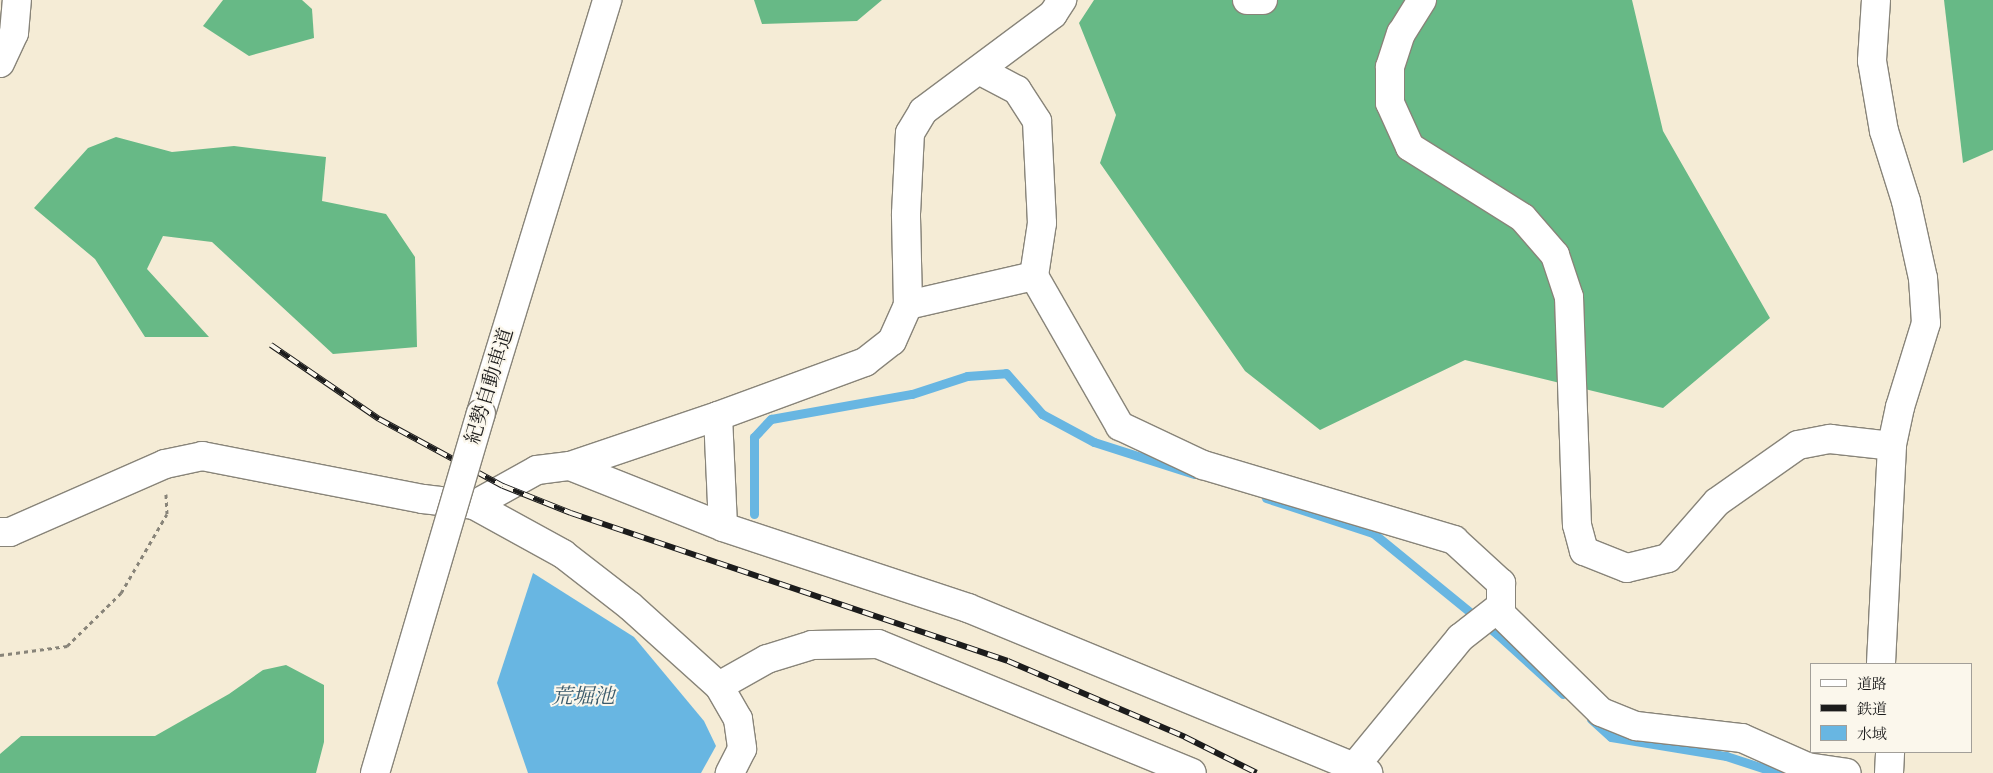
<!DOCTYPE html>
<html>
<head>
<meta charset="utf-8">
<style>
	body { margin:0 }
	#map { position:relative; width:1993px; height:773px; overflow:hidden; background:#f5ecd6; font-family:"IM FELL Great Primer","Noto Serif JP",serif }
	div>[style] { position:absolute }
	.forest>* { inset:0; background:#67b986 }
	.water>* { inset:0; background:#68b6e2 }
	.stream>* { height:9px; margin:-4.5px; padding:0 4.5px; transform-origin:4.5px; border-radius:4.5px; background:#68b6e2 }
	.path>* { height:3px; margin-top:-1.5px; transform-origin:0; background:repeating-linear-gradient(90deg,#888479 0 4px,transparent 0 8px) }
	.roads { filter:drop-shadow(1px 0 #888479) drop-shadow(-1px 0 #888479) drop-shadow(0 1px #888479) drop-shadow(0 -1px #888479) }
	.minor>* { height:28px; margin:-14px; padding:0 14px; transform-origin:14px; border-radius:14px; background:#fff }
	.highway>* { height:28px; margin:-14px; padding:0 14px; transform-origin:14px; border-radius:14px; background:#fff }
	.rail>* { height:5.5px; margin-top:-2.75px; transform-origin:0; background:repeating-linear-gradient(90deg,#fbf7ec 0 11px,#1c1c1c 0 22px); box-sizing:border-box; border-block:1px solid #1c1c1c }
	.bridges { filter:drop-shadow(1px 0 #888479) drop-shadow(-1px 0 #888479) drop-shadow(0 1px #888479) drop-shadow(0 -1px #888479) }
	.highway-bridge>* { height:28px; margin:-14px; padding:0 14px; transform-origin:14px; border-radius:14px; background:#fff }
	span { translate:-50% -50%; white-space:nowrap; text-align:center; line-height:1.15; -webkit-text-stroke:4px #fbf7ec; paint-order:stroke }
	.street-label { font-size:20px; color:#1c1c1c }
	.water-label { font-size:21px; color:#3a5a6b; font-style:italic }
	.legend { position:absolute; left:1810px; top:663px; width:162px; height:90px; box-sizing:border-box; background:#fbf7ec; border:1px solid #a29f99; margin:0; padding:6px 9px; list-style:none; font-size:15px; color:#1c1c1c }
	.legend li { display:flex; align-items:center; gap:10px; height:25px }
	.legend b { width:25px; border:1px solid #a29f99 }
</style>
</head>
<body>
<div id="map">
	<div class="forest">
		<i style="clip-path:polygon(223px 0,302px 0,312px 9px,314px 38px,249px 56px,203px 26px)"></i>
		<i style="clip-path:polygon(754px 0,882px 0,857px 21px,762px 24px)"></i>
		<i style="clip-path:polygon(1094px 0,1632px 0,1663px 131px,1770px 318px,1663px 408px,1465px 360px,1320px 430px,1245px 371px,1100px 163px,1116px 115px,1079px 23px)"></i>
		<i style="clip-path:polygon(1944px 0,1993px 0,1993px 150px,1963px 163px)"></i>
		<i style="clip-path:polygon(116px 137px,172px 152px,234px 146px,326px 157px,322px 201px,386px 214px,415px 257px,417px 347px,333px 354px,212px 242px,163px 236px,147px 269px,209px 337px,145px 337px,95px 259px,34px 208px,88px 148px)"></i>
		<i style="clip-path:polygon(286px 665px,324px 685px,324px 742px,316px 773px,0 773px,0 754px,21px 736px,155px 736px,229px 694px,263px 670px)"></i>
	</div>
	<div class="water">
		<i style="clip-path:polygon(533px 573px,634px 637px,704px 721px,716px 746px,701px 773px,528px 773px,497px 683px)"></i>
	</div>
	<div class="stream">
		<i style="left:1266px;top:498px;width:113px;rotate:18.1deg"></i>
		<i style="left:1373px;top:533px;width:160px;rotate:39.2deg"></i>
		<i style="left:1497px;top:634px;width:89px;rotate:42.3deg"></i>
		<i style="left:754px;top:514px;width:77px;rotate:-90deg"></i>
		<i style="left:754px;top:437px;width:25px;rotate:-47deg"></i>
		<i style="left:771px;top:419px;width:143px;rotate:-10.1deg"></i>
		<i style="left:912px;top:394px;width:58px;rotate:-18.1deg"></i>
		<i style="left:967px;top:376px;width:39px;rotate:-4deg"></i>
		<i style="left:1006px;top:373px;width:55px;rotate:48.7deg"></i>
		<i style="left:1042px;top:414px;width:59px;rotate:28.3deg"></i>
		<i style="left:1094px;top:442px;width:105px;rotate:17.7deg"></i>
		<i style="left:1591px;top:719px;width:27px;rotate:42deg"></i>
		<i style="left:1611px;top:737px;width:117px;rotate:9.4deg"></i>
		<i style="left:1726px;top:756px;width:55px;rotate:18.1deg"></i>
	</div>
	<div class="path">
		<i style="left:0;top:655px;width:68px;rotate:-7.7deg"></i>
		<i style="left:67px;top:646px;width:76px;rotate:-44.5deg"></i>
		<i style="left:121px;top:593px;width:91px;rotate:-59.8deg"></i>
		<i style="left:167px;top:514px;width:20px;rotate:-93deg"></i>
	</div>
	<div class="roads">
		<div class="minor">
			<i style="left:1247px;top:0;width:16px"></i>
			<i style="left:1422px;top:0;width:39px;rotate:122deg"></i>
			<i style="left:1401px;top:33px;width:36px;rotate:108deg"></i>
			<i style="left:1390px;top:67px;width:36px;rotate:90deg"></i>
			<i style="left:1390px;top:103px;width:48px;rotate:65.6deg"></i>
			<i style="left:1410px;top:147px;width:133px;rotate:32.1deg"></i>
			<i style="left:1523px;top:218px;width:49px;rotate:49.1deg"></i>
			<i style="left:1555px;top:255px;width:44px;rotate:71.6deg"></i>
			<i style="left:1569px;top:297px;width:228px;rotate:88deg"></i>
			<i style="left:1577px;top:525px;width:27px;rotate:75deg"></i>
			<i style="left:1584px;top:551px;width:46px;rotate:21.6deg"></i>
			<i style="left:1627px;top:568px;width:42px;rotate:-13.7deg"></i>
			<i style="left:1668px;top:558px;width:74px;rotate:-48.8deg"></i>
			<i style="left:1717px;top:502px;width:99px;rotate:-35.1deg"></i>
			<i style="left:1798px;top:445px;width:33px;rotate:-11deg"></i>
			<i style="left:1830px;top:439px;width:62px;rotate:6.4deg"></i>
			<i style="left:1876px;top:0;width:61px;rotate:93.8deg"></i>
			<i style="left:1872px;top:61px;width:71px;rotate:80.3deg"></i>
			<i style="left:1884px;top:131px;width:73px;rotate:72.6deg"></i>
			<i style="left:1906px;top:201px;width:79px;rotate:77.6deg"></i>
			<i style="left:1923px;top:278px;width:45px;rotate:86.2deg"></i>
			<i style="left:1926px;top:323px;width:88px;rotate:107.2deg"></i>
			<i style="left:1900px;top:407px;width:40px;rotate:102deg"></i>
			<i style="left:1892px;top:446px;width:218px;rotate:92.9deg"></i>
			<i style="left:0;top:63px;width:33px;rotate:-65deg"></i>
			<i style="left:14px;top:33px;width:33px;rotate:-85deg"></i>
			<i style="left:979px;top:70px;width:43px;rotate:27.8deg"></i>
			<i style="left:1017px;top:90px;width:37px;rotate:57deg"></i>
			<i style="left:1037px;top:121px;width:102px;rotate:87.2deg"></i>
			<i style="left:1042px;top:223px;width:54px;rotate:98.6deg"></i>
			<i style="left:1034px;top:276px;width:173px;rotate:60.2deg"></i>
			<i style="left:1120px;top:426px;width:92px;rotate:25.2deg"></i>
			<i style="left:1203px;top:465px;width:262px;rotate:16.6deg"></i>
			<i style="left:1454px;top:540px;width:64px;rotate:42.5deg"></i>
			<i style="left:1501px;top:583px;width:31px;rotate:90deg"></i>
			<i style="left:1501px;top:614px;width:140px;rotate:44.4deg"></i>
			<i style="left:1601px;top:712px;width:38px;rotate:22deg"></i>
			<i style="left:1636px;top:726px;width:107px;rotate:6.5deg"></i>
			<i style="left:1742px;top:738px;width:71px;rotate:24deg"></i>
			<i style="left:1807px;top:767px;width:40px;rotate:8.5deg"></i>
			<i style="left:908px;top:305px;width:129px;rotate:-13deg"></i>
			<i style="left:718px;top:416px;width:111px;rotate:87.4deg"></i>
			<i style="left:570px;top:466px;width:165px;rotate:21.7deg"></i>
			<i style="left:723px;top:527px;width:258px;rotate:18.3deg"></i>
			<i style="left:968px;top:608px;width:433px;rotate:22.4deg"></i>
			<i style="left:474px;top:505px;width:72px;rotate:-29.1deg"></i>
			<i style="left:537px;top:470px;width:33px;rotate:-7deg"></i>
			<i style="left:570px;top:466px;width:156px;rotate:-18.7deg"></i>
			<i style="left:718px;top:416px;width:157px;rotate:-20.2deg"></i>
			<i style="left:865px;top:362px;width:34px;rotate:-38deg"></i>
			<i style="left:892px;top:341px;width:39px;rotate:-66deg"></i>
			<i style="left:908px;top:305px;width:91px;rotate:-91.3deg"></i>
			<i style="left:906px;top:214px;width:81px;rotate:-87.2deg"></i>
			<i style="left:910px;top:133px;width:26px;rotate:-59deg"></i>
			<i style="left:923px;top:111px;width:162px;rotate:-36.7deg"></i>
			<i style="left:1053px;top:14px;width:17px;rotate:-57deg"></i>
			<i style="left:0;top:532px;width:10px"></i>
			<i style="left:10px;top:532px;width:169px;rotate:-23.7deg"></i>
			<i style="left:165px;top:464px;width:38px;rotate:-12deg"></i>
			<i style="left:202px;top:456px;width:225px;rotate:11deg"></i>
			<i style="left:423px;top:499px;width:51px;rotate:6.7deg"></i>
			<i style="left:474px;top:505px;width:102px;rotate:28.8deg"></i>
			<i style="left:563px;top:554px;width:85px;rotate:37.8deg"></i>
			<i style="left:630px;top:606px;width:120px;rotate:42deg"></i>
			<i style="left:719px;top:686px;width:38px;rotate:60deg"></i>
			<i style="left:738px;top:719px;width:30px;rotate:82deg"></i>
			<i style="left:742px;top:749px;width:27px;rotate:117deg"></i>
			<i style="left:719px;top:686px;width:55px;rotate:-29.4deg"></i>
			<i style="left:767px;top:659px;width:47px;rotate:-17.3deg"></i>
			<i style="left:812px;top:645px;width:66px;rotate:-0.9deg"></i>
			<i style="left:878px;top:644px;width:339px;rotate:22.3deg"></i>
			<i style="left:1355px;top:766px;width:166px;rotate:-50.6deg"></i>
			<i style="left:1460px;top:638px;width:52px;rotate:-38deg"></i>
			<i style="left:1889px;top:773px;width:21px;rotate:-87deg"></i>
		</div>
		<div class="highway">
			<i style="left:481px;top:413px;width:432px;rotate:-73deg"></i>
		</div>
	</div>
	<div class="rail">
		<i style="left:271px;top:345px;width:131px;rotate:34.4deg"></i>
		<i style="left:379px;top:419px;width:141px;rotate:28.4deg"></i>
		<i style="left:503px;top:486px;width:73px;rotate:21.7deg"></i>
		<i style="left:571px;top:513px;width:461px;rotate:18.7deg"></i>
		<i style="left:1008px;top:661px;width:193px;rotate:23.2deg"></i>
		<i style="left:1185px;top:737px;width:80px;rotate:26.6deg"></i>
	</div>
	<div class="bridges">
		<div class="highway-bridge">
			<i style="left:375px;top:773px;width:375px;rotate:-73.6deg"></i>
		</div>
	</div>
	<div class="street-label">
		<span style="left:489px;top:386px;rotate:-73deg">紀勢自動車道</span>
	</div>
	<div class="water-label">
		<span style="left:583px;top:696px">荒堀池</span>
	</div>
	<ul class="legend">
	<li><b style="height:6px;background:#fff"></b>道路</li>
	<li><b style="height:6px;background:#1c1c1c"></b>鉄道</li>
	<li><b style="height:14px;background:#68b6e2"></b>水域</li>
	</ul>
</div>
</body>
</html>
